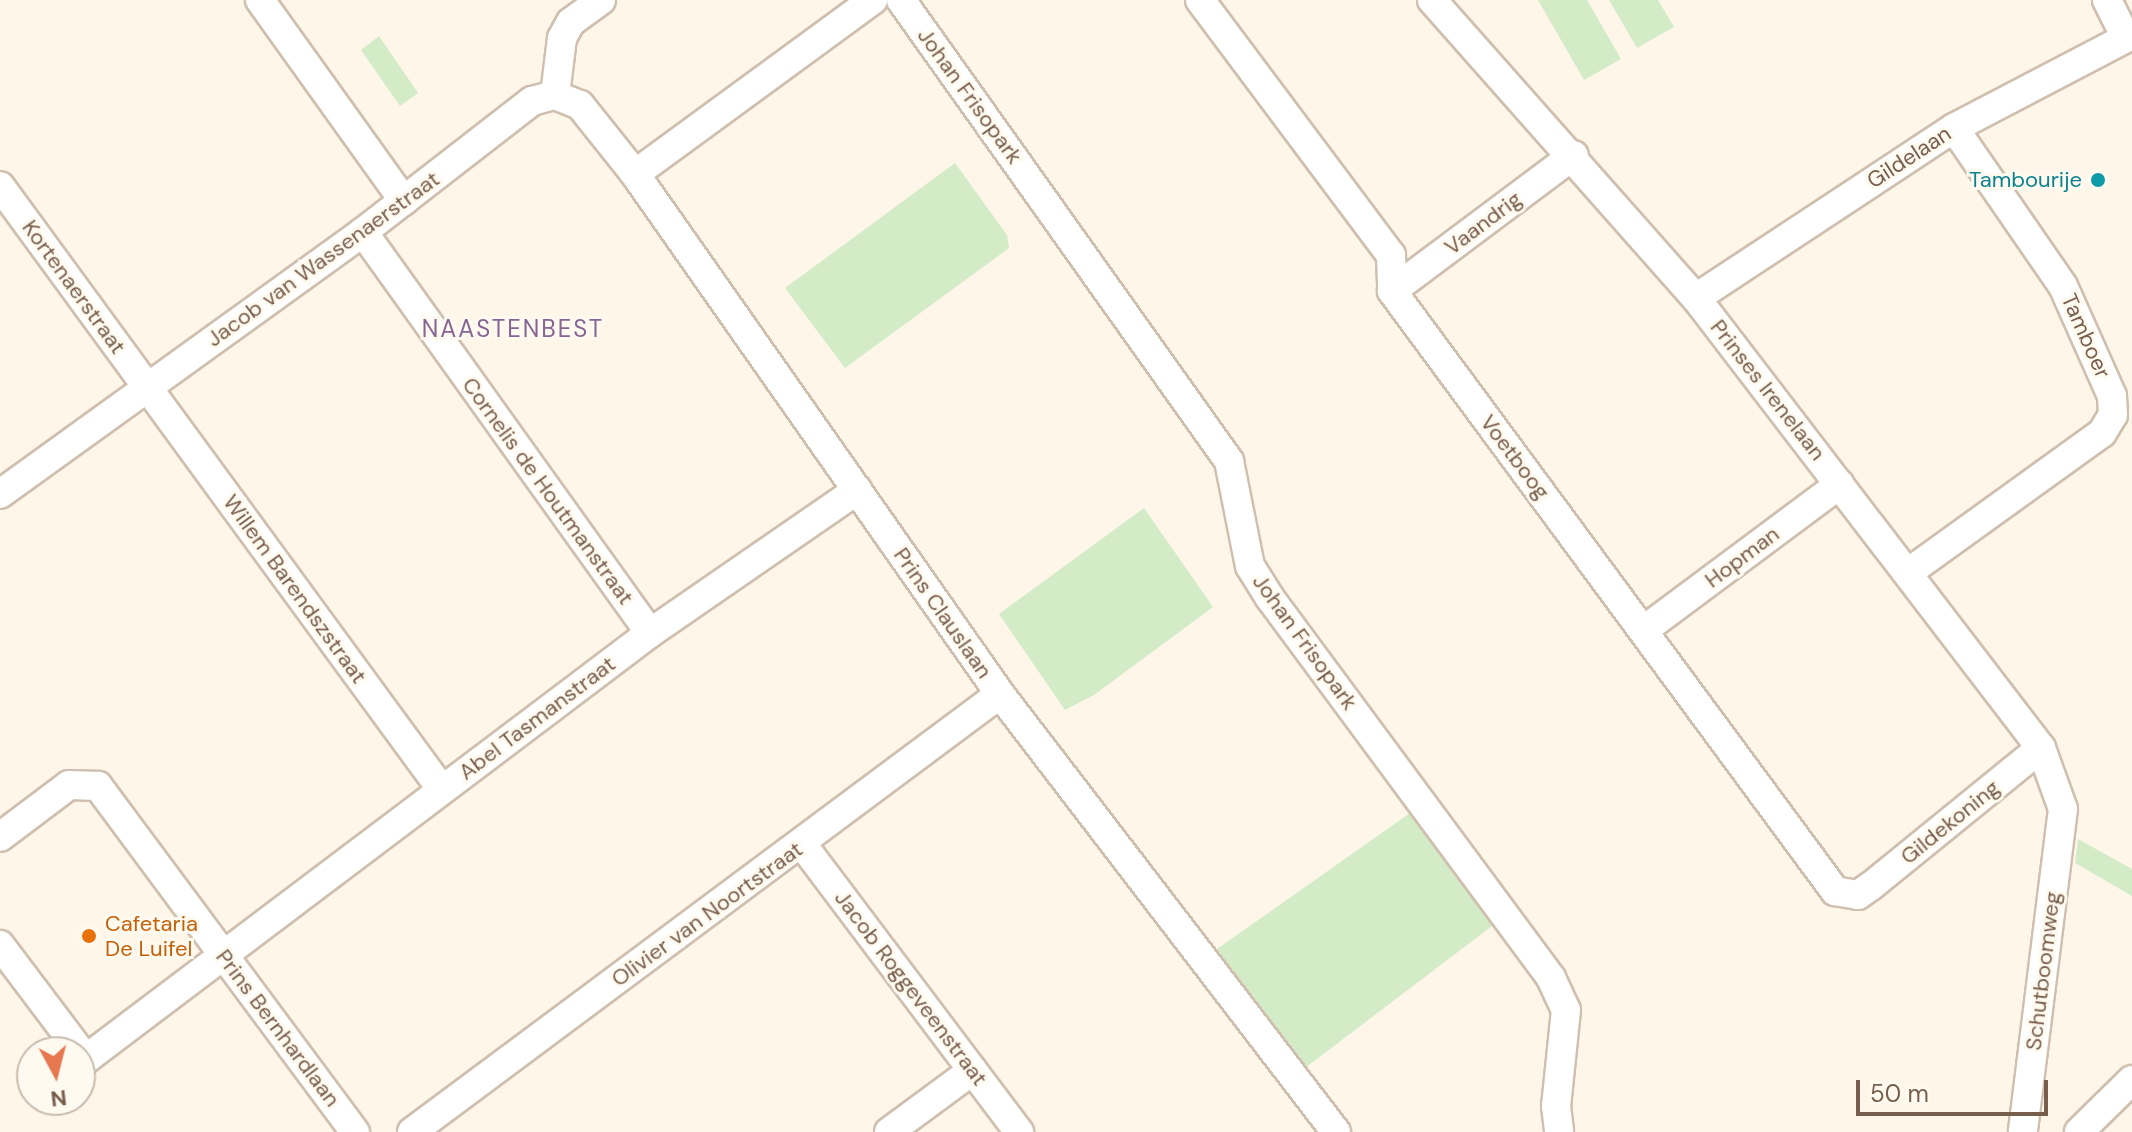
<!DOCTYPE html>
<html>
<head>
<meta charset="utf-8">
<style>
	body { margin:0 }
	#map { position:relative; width:2132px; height:1132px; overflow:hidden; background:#fdf6e9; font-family:"DM Sans",sans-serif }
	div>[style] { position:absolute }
	.green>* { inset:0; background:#d4ebc7 }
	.roads { filter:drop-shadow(2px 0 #cfbfae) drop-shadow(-2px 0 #cfbfae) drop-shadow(0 2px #cfbfae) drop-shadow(0 -2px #cfbfae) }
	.minor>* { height:28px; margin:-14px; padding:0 14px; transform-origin:14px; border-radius:14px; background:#fff }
	.dots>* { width:22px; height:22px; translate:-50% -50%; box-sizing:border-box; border:4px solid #fffaf0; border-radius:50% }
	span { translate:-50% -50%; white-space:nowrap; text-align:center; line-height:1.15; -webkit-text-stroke:6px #fffaf0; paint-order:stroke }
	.street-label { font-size:22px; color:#785e4c }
	.culture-label { font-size:22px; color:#0d838f }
	.right { translate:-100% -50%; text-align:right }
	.food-label { font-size:22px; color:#c56008 }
	.left { translate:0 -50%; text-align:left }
	.neighbourhood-label { font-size:24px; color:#866494; letter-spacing:2px }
	.north { position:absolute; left:16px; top:1036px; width:80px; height:80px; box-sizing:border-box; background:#fffaf0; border:2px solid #c9bcae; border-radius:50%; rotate:173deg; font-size:22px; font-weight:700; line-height:32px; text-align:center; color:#785e4c }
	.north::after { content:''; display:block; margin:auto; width:28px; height:36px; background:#e6784f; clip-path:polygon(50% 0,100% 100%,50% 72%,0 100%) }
	.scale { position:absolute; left:1856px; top:1080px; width:192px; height:36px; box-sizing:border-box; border:4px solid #785e4c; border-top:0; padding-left:10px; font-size:24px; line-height:28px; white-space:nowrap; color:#785e4c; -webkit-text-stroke:6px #fffaf0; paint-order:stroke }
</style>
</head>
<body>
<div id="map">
	<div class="green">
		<i style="clip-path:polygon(1538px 0,1587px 0,1621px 59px,1584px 80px)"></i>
		<i style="clip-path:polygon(1609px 0,1658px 0,1674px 27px,1637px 48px)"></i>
		<i style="clip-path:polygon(379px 36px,418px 93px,400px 106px,361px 50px)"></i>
		<i style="clip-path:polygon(955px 163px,1007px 235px,1009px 248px,845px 368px,785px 288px)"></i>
		<i style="clip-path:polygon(1144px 508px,1213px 607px,1094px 695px,1065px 710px,999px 614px)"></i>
		<i style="clip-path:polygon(1410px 813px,1492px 926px,1305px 1068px,1217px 949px)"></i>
		<i style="clip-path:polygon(2078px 839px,2132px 869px,2132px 896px,2075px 863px)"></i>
	</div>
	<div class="roads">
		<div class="minor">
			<i style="left:260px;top:0;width:247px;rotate:54.4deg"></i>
			<i style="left:901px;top:0;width:566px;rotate:54.57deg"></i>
			<i style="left:1229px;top:461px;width:107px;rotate:78.7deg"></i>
			<i style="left:1250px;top:566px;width:38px;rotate:58deg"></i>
			<i style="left:1270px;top:598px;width:473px;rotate:53.5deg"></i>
			<i style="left:1551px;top:978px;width:35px;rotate:65deg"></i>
			<i style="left:1566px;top:1010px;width:97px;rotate:95.9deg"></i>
			<i style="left:1556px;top:1106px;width:26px;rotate:83deg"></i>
			<i style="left:1200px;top:0;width:319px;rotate:53.2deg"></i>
			<i style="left:1391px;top:255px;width:36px;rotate:88deg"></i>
			<i style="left:1392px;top:291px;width:746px;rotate:53.56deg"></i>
			<i style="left:1835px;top:891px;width:23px;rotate:10deg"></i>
			<i style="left:1858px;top:895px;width:16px;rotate:-35deg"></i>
			<i style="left:1871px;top:886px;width:219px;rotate:-39.1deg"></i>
			<i style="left:1432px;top:0;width:398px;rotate:48.5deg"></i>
			<i style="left:1696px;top:298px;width:567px;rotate:52.52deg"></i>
			<i style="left:2041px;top:748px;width:65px;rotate:70.2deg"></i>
			<i style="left:2063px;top:809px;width:325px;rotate:97.1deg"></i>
			<i style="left:2107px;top:0;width:42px;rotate:63.4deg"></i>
			<i style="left:555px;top:95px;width:27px;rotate:22deg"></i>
			<i style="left:580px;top:105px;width:88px;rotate:51.4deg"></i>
			<i style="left:635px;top:174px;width:635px;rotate:54.93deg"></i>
			<i style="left:1000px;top:694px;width:552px;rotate:52.51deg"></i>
			<i style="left:635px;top:174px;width:295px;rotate:-36.2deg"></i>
			<i style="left:0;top:186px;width:748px;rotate:53.8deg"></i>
			<i style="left:363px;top:232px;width:493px;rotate:54.4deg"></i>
			<i style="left:1392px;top:291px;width:227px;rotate:-36.8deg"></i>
			<i style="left:1696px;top:298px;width:309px;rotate:-33.4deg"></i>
			<i style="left:1954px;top:128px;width:201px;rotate:-27.6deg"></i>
			<i style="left:0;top:494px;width:448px;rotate:-35.8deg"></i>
			<i style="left:363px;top:232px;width:214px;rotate:-37.8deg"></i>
			<i style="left:532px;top:101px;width:24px;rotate:-15deg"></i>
			<i style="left:555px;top:95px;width:57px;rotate:-83deg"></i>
			<i style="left:562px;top:38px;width:18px;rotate:-61deg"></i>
			<i style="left:571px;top:22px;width:37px;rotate:-36deg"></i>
			<i style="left:1909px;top:572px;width:238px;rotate:-35.8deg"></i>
			<i style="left:2102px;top:433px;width:21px;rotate:-59deg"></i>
			<i style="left:2113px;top:415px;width:19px;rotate:-93deg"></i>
			<i style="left:2112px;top:396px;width:120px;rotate:-114deg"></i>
			<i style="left:2063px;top:286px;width:192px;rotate:-124.6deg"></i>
			<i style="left:1644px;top:630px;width:244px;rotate:-36.7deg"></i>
			<i style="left:0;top:837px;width:86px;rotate:-37deg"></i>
			<i style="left:69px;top:785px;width:29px;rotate:2deg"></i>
			<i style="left:98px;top:786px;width:431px;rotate:53.4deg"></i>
			<i style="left:802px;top:844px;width:361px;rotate:53deg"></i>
			<i style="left:0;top:945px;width:143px;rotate:53deg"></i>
			<i style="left:86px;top:1059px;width:707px;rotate:-37.06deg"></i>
			<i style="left:650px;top:633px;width:252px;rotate:-34.6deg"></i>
			<i style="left:412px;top:1132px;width:733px;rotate:-36.68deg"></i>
			<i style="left:889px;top:1132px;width:104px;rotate:-36.4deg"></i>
			<i style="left:2079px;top:1132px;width:74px;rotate:-44.5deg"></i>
		</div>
	</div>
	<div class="dots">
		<i style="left:2098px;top:180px;background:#0f9aa8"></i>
		<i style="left:89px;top:936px;background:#e8710a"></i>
	</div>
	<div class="street-label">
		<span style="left:970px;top:96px;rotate:54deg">Johan Frisopark</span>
		<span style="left:1909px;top:157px;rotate:-33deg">Gildelaan</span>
		<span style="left:1483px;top:223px;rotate:-37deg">Vaandrig</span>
		<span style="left:323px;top:259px;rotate:-36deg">Jacob van Wassenaerstraat</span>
		<span style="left:74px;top:287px;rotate:54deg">Kortenaerstraat</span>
		<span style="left:2086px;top:336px;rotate:66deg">Tamboer</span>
		<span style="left:1768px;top:390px;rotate:52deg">Prinses Irenelaan</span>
		<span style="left:1515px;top:457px;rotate:53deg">Voetboog</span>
		<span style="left:548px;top:491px;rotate:54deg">Cornelis de Houtmanstraat</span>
		<span style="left:1742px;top:557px;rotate:-37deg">Hopman</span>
		<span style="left:295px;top:589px;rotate:54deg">Willem Barendszstraat</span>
		<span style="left:943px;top:613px;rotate:55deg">Prins Clauslaan</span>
		<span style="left:1305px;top:642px;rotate:54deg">Johan Frisopark</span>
		<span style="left:537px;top:718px;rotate:-37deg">Abel Tasmanstraat</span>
		<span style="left:1950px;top:822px;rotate:-39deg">Gildekoning</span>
		<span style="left:707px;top:914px;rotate:-36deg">Olivier van Noortstraat</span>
		<span style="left:2043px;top:971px;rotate:-83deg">Schutboomweg</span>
		<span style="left:911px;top:988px;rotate:53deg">Jacob Roggeveenstraat</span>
		<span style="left:278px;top:1028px;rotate:53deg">Prins Bernhardlaan</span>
	</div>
	<div class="culture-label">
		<span class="right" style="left:2082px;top:180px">Tambourije</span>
	</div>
	<div class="food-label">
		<span class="left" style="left:105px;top:936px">Cafetaria<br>De Luifel</span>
	</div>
	<div class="neighbourhood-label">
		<span style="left:513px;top:329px">NAASTENBEST</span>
	</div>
	<div class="north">N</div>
	<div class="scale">50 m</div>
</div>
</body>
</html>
